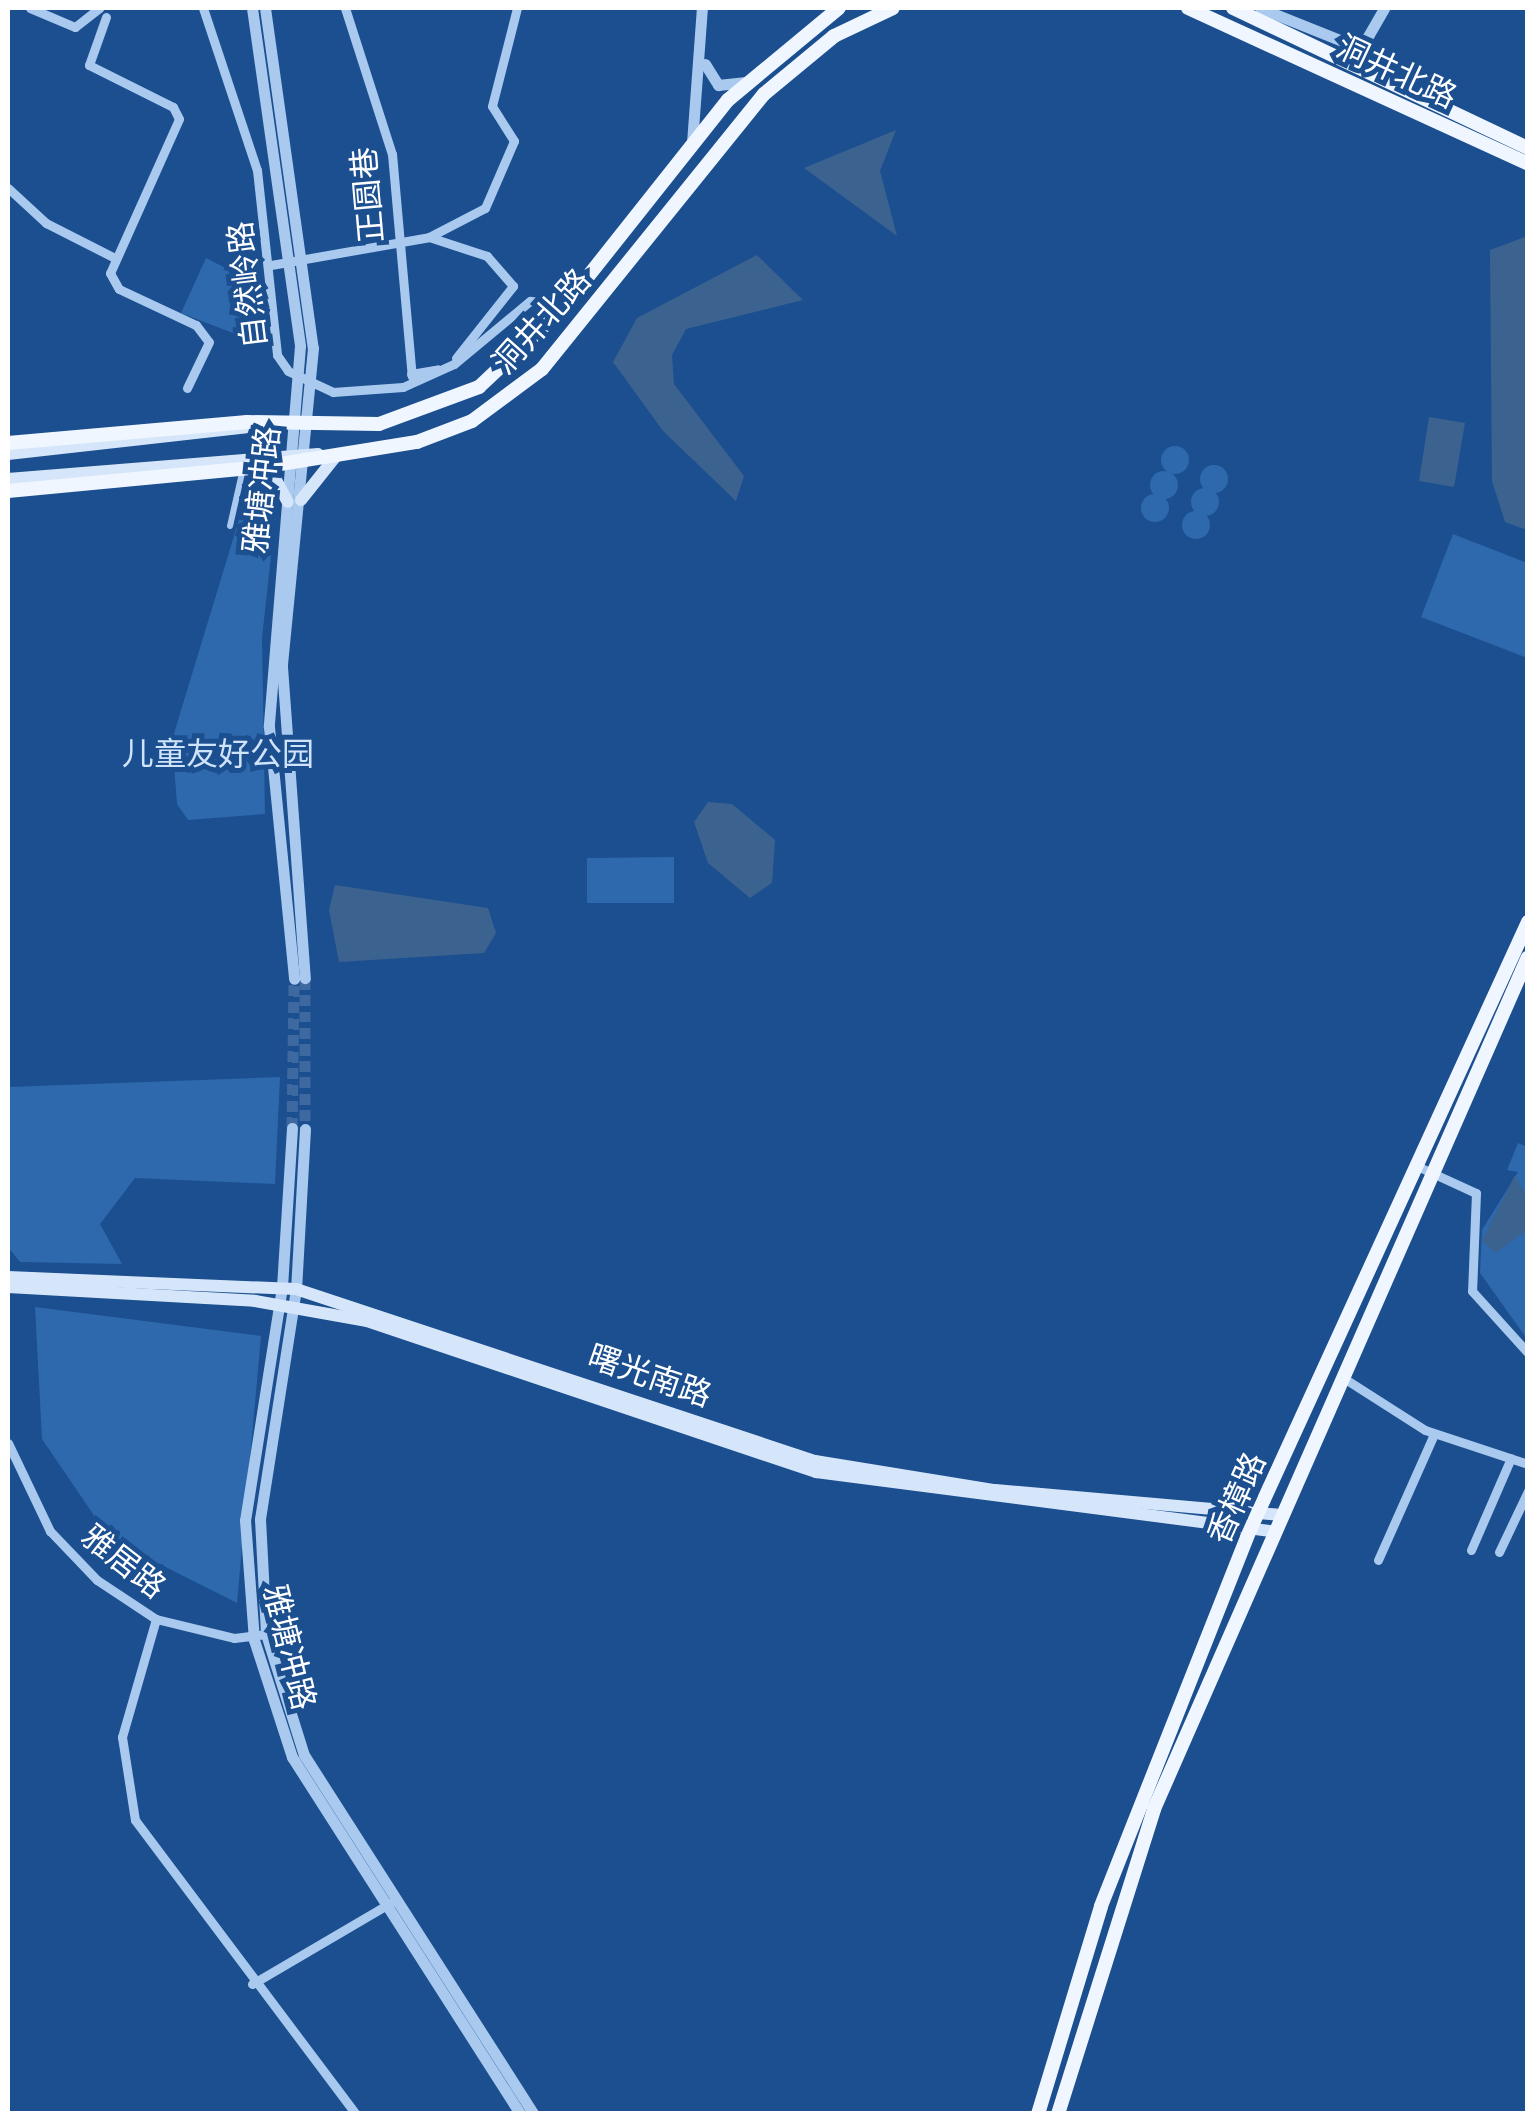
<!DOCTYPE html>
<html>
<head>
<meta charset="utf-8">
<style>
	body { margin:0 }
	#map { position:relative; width:1535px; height:2121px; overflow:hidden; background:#1b4f8f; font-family:Lato,"Noto Sans SC",sans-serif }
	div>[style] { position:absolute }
	.green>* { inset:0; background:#2e69ad }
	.round { border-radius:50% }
	.water>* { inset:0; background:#3c6290 }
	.tertiary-tunnel>* { height:11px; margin-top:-5.5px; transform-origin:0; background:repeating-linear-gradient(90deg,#3d69a0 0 11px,transparent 0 16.5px) }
	.pedestrian>* { height:6px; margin:-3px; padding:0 3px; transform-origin:3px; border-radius:3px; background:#a9c9ee }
	.minor>* { height:9px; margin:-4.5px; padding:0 4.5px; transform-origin:4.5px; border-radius:4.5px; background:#a9c9ee }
	.tertiary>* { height:11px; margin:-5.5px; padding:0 5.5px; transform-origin:5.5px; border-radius:5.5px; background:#a9c9ee }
	.secondary>* { height:12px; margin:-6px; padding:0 6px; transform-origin:6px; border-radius:6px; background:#d6e6fa }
	.primary>* { height:14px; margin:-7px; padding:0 7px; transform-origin:7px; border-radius:7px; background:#f0f6ff }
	span { translate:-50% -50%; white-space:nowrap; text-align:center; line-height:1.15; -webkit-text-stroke:10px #1b4f8f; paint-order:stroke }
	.street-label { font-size:32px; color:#fff }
	.park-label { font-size:32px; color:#cfe3fa }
	.frame { position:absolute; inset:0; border:10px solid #fff; pointer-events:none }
</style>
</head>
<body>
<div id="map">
	<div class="green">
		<i style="clip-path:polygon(206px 258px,268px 290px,264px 345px,181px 313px)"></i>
		<i class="round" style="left:1161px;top:446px;width:28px;height:28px"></i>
		<i class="round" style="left:1200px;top:465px;width:28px;height:28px"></i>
		<i class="round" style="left:1150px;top:471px;width:28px;height:28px"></i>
		<i style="clip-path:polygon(251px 480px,276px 511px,262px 638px,265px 814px,188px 820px,177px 804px,172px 740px)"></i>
		<i class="round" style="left:1191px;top:488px;width:28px;height:28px"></i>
		<i class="round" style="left:1141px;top:494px;width:28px;height:28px"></i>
		<i class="round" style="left:1182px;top:511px;width:28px;height:28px"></i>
		<i style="clip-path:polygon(1453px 534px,1527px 563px,1527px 658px,1421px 617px)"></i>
		<i style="clip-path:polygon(674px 857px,674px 903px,587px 903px,587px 858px)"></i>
		<i style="clip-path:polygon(280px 1077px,275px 1184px,135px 1178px,100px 1224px,122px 1264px,20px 1262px,8px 1247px,8px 1087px)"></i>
		<i style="clip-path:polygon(1518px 1143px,1528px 1147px,1527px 1339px,1480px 1273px,1482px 1230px,1518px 1172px,1507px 1170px)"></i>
		<i style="clip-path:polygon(35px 1307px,261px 1336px,237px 1603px,110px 1539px,42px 1439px)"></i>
	</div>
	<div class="water">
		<i style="clip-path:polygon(896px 130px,880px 171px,897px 236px,804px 168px)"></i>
		<i style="clip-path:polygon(1527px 236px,1528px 236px,1527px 530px,1505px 522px,1492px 481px,1490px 250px)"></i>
		<i style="clip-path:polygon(757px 255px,803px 300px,686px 329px,672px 355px,674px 384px,744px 476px,736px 501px,663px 431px,613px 362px,637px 318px)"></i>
		<i style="clip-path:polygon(1429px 417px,1465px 423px,1454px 487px,1419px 481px)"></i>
		<i style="clip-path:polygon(708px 802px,732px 804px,775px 840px,772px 883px,750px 898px,708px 863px,694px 822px)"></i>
		<i style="clip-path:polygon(335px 885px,488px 908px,496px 933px,484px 953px,339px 962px,329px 910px)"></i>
		<i style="clip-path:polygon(1515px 1175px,1527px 1198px,1527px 1230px,1495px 1253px,1482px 1241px)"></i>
	</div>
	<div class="tertiary-tunnel">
		<i style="left:305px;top:978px;width:151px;rotate:90deg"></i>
		<i style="left:292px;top:1128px;width:149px;rotate:-89.2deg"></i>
	</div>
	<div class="pedestrian">
		<i style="left:230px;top:526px;width:58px;rotate:-77.2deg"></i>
	</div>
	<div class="minor">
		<i style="left:30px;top:8px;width:49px;rotate:22.9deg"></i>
		<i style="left:75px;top:27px;width:31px;rotate:-38deg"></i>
		<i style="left:203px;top:8px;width:171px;rotate:71.6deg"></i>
		<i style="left:257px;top:170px;width:186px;rotate:83.8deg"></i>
		<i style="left:277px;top:355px;width:19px;rotate:55deg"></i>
		<i style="left:288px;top:371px;width:50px;rotate:25deg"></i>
		<i style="left:333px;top:392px;width:70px;rotate:-4.1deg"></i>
		<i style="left:403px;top:387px;width:56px;rotate:-24.3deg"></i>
		<i style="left:454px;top:364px;width:99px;rotate:-39.7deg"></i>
		<i style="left:530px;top:301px;width:37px;rotate:5deg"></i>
		<i style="left:345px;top:8px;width:153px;rotate:72.2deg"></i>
		<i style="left:392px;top:154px;width:223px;rotate:84.9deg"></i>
		<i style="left:106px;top:17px;width:51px;rotate:109.5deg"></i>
		<i style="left:89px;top:65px;width:94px;rotate:26.6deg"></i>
		<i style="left:173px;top:107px;width:13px;rotate:63deg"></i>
		<i style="left:179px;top:119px;width:169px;rotate:114.1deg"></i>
		<i style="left:110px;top:273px;width:18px;rotate:61deg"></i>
		<i style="left:119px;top:289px;width:85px;rotate:25.1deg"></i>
		<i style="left:196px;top:325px;width:21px;rotate:53deg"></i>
		<i style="left:209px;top:342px;width:51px;rotate:115.6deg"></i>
		<i style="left:8px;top:188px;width:52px;rotate:42.6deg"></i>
		<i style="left:46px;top:223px;width:75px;rotate:26.9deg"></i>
		<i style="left:271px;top:265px;width:160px;rotate:-10deg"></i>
		<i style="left:456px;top:358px;width:92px;rotate:-51.6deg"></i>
		<i style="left:513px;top:286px;width:40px;rotate:-131deg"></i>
		<i style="left:487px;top:256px;width:61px;rotate:-161.9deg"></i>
		<i style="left:429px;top:237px;width:63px;rotate:-27.4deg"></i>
		<i style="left:485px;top:208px;width:73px;rotate:-66.6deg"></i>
		<i style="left:514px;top:141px;width:41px;rotate:-122.2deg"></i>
		<i style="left:492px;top:106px;width:101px;rotate:-75.7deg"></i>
		<i style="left:411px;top:374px;width:27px;rotate:-10deg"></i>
		<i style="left:1417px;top:1166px;width:65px;rotate:24.6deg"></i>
		<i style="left:1476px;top:1193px;width:98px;rotate:92.3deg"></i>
		<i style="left:1472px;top:1291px;width:84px;rotate:47.9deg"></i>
		<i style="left:1342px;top:1377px;width:98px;rotate:32.6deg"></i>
		<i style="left:1425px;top:1430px;width:108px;rotate:18.3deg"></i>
		<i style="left:8px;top:1443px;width:98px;rotate:64.5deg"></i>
		<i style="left:50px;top:1531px;width:68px;rotate:46.2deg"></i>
		<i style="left:97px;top:1580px;width:71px;rotate:33.5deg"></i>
		<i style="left:156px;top:1619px;width:80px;rotate:13.7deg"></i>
		<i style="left:234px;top:1638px;width:32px;rotate:-7deg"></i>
		<i style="left:1471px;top:1550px;width:100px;rotate:-66.5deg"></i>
		<i style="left:1499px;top:1552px;width:68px;rotate:-64.6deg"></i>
		<i style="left:1378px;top:1560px;width:138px;rotate:-66deg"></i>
		<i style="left:156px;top:1619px;width:123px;rotate:106.1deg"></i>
		<i style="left:122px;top:1737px;width:84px;rotate:81.1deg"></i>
		<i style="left:135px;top:1820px;width:368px;rotate:53.1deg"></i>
		<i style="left:252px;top:1984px;width:162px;rotate:-30.4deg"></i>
	</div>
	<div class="tertiary">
		<i style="left:252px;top:8px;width:341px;rotate:81.9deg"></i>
		<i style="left:300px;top:346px;width:382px;rotate:94.7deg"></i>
		<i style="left:269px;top:727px;width:253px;rotate:84.3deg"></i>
		<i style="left:265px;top:8px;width:343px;rotate:82deg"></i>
		<i style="left:313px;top:348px;width:321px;rotate:95.6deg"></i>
		<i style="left:282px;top:667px;width:312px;rotate:85.8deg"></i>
		<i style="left:1260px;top:8px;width:97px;rotate:21.8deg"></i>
		<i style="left:1350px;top:44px;width:18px;rotate:-19deg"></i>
		<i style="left:1367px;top:38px;width:34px;rotate:-60deg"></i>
		<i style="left:705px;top:64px;width:25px;rotate:58deg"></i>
		<i style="left:718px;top:85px;width:28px;rotate:-6deg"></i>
		<i style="left:692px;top:143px;width:135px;rotate:-85.8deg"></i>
		<i style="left:292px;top:1128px;width:159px;rotate:93.6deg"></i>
		<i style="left:282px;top:1287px;width:236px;rotate:99deg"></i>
		<i style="left:245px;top:1520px;width:120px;rotate:85.7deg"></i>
		<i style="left:254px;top:1640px;width:123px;rotate:72deg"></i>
		<i style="left:292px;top:1757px;width:424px;rotate:57.4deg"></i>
		<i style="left:305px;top:1129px;width:160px;rotate:93.2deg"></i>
		<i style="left:296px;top:1289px;width:233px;rotate:98.9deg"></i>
		<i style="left:260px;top:1519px;width:115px;rotate:87deg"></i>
		<i style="left:266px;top:1634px;width:127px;rotate:72.6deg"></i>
		<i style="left:304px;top:1755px;width:426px;rotate:57.4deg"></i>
	</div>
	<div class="secondary">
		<i style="left:8px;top:454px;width:252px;rotate:-6.4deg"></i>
		<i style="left:255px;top:469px;width:22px;rotate:24deg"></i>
		<i style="left:275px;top:478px;width:27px;rotate:62deg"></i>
		<i style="left:8px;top:479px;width:311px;rotate:-4.6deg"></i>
		<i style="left:301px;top:500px;width:56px;rotate:-51.5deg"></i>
		<i style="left:8px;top:1277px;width:288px;rotate:2.4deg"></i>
		<i style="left:296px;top:1289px;width:547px;rotate:18.34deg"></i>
		<i style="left:815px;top:1461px;width:182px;rotate:9.2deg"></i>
		<i style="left:995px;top:1490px;width:285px;rotate:5deg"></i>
		<i style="left:8px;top:1287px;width:247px;rotate:3.2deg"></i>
		<i style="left:255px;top:1301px;width:114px;rotate:10.1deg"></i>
		<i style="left:367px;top:1321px;width:474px;rotate:18.6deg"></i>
		<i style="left:816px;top:1472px;width:461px;rotate:7.4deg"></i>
	</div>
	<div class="primary">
		<i style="left:1188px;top:8px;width:374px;rotate:24.6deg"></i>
		<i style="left:1233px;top:8px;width:327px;rotate:25.4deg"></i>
		<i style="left:8px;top:443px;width:240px;rotate:-5deg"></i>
		<i style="left:247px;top:422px;width:132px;rotate:0.9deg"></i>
		<i style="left:379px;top:424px;width:107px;rotate:-20.3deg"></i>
		<i style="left:479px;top:387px;width:115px;rotate:-43.2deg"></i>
		<i style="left:563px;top:308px;width:265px;rotate:-51.6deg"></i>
		<i style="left:728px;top:100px;width:144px;rotate:-39.7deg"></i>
		<i style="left:8px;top:491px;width:255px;rotate:-5.4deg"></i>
		<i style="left:262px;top:467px;width:157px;rotate:-9.2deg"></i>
		<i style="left:417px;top:442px;width:59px;rotate:-20.9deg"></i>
		<i style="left:472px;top:421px;width:87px;rotate:-36.6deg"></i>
		<i style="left:542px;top:369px;width:353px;rotate:-51.1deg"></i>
		<i style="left:764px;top:94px;width:91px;rotate:-39.6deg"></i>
		<i style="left:834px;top:36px;width:65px;rotate:-25.4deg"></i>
		<i style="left:1038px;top:2114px;width:217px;rotate:-73.1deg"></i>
		<i style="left:1101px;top:1906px;width:404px;rotate:-68.4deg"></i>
		<i style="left:1250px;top:1530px;width:669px;rotate:-65.43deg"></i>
		<i style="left:1058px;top:2114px;width:320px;rotate:-72.5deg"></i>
		<i style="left:1154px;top:1809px;width:930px;rotate:-66.3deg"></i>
	</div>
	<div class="street-label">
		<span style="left:1397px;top:71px;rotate:25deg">洞井北路</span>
		<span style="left:367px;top:195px;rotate:-95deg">正圆巷</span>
		<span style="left:247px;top:285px;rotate:-97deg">自然岭路</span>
		<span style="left:541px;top:321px;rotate:-48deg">洞井北路</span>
		<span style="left:261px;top:490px;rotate:-84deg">雅塘冲路</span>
		<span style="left:650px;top:1375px;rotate:19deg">曙光南路</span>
		<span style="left:1236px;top:1498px;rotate:-66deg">香樟路</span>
		<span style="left:124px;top:1561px;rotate:38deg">雅居路</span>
		<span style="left:290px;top:1647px;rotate:76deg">雅塘冲路</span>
	</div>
	<div class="park-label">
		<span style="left:218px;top:753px">儿童友好公园</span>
	</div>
	<div class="frame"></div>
</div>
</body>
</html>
